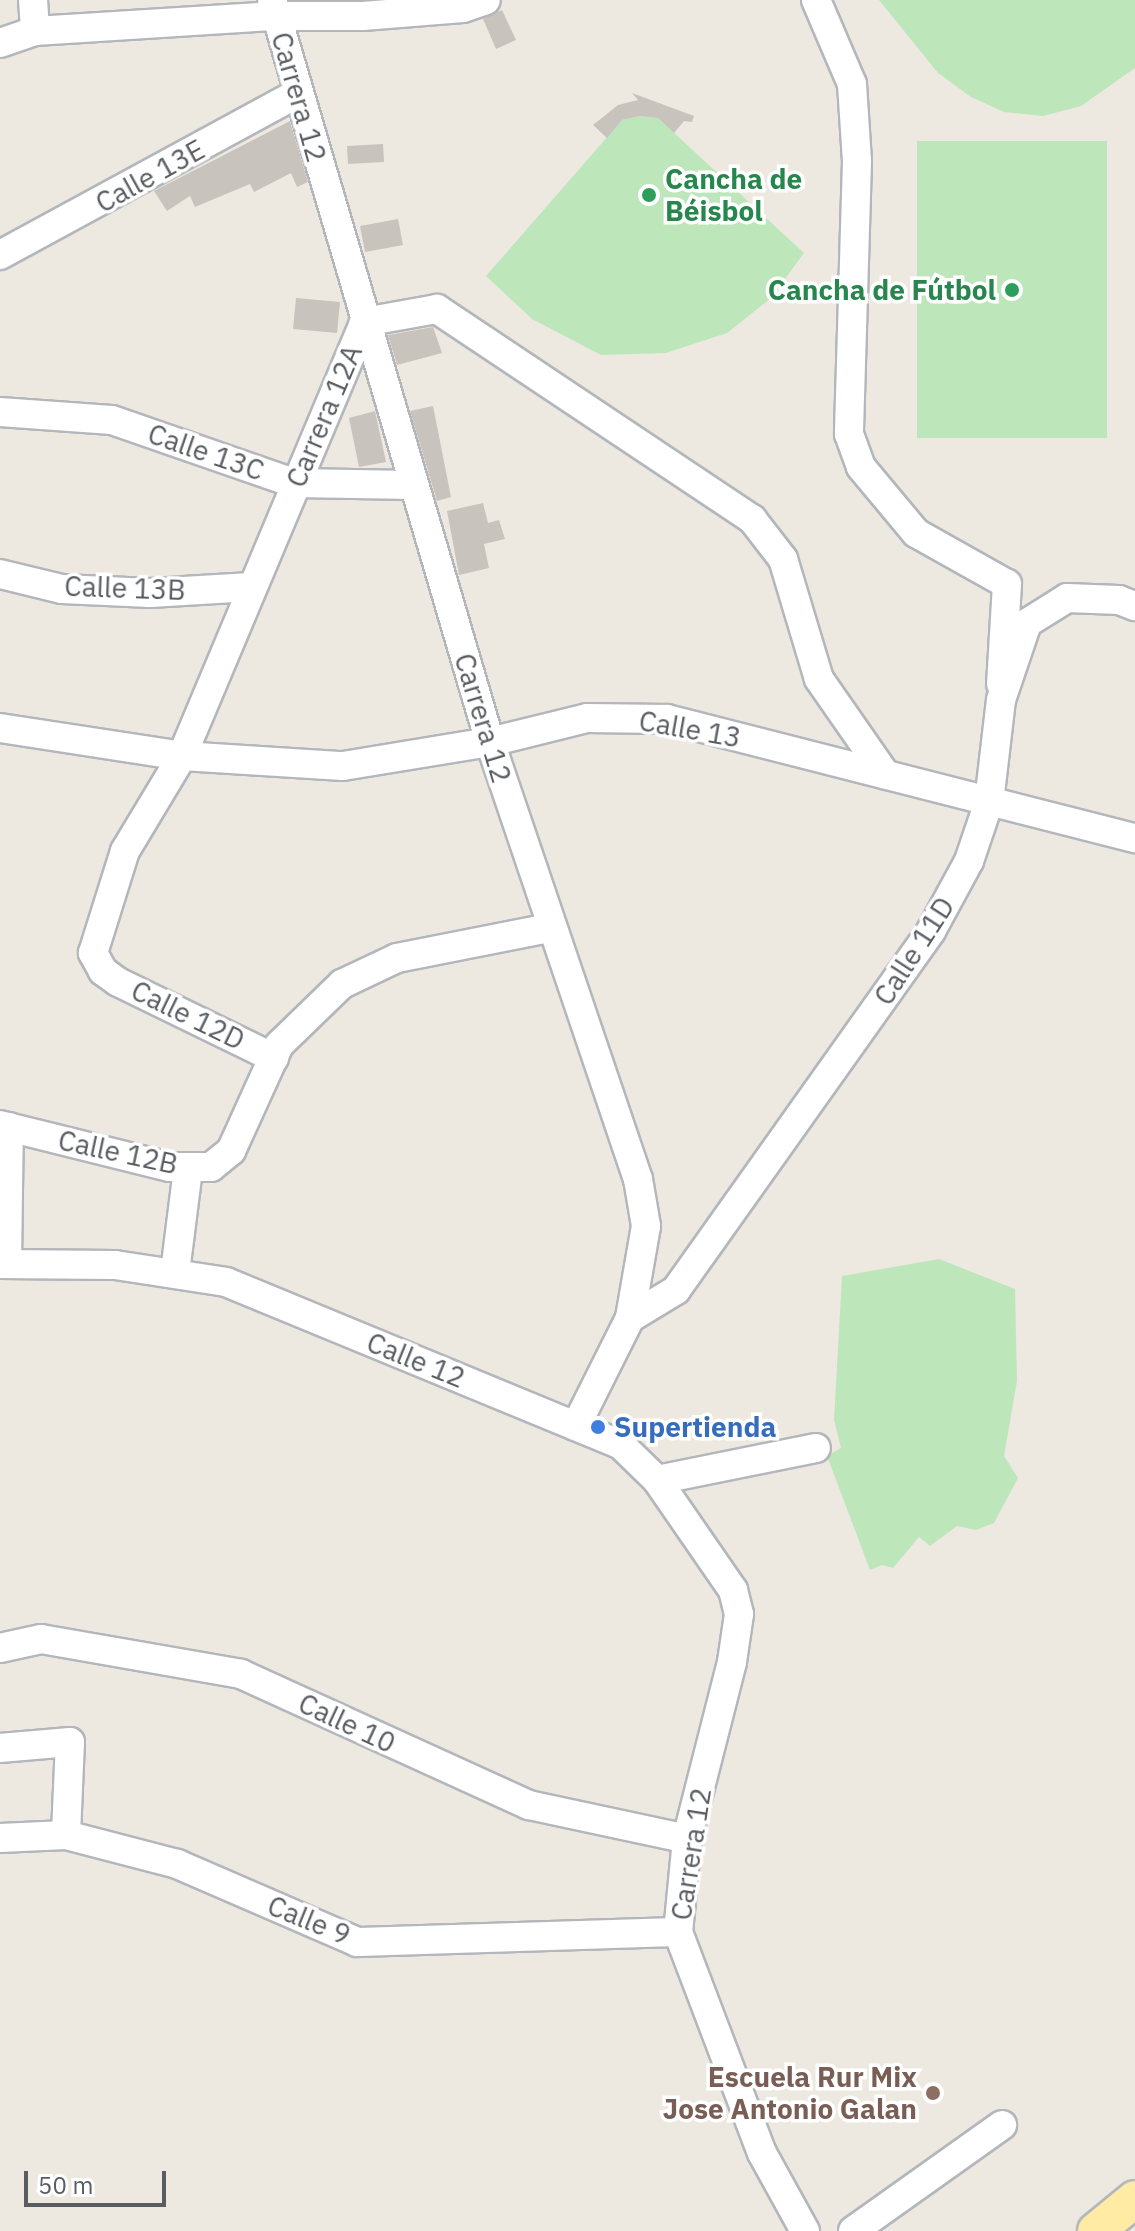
<!DOCTYPE html>
<html>
<head>
<meta charset="utf-8">
<style>
	body { margin:0 }
	#map { position:relative; width:1135px; height:2231px; overflow:hidden; background:#ede9e0; font-family:"IBM Plex Sans",sans-serif }
	div>[style] { position:absolute }
	.green>* { inset:0; background:#bde6bb }
	.building>* { inset:0; background:#c8c4bd }
	.roads { filter:drop-shadow(2px 0 #b3b7bc) drop-shadow(-2px 0 #b3b7bc) drop-shadow(0 2px #b3b7bc) drop-shadow(0 -2px #b3b7bc) }
	.minor>* { height:28px; margin:-14px; padding:0 14px; transform-origin:14px; border-radius:14px; background:#fff }
	.major>* { height:36px; margin:-18px; padding:0 18px; transform-origin:18px; border-radius:18px; background:#ffeba3 }
	.dots>* { width:22px; height:22px; translate:-50% -50%; box-sizing:border-box; border:4px solid #fff; border-radius:50% }
	span { translate:-50% -50%; white-space:nowrap; text-align:center; line-height:1.15; -webkit-text-stroke:7px #fff; paint-order:stroke }
	.street-label { font-size:28px; color:#595d62 }
	.leisure-label { font-size:28px; color:#27864d; font-weight:700 }
	.left { translate:0 -50%; text-align:left }
	.right { translate:-100% -50%; text-align:right }
	.shop-label { font-size:28px; color:#366cbe; font-weight:700 }
	.education-label { font-size:28px; color:#785e54; font-weight:700 }
	.scale { position:absolute; left:24px; top:2171px; width:142px; height:36px; box-sizing:border-box; border:4px solid #595d62; border-top:0; padding-left:10px; font-size:24px; line-height:28px; white-space:nowrap; color:#595d62; -webkit-text-stroke:6px #fff; paint-order:stroke }
</style>
</head>
<body>
<div id="map">
	<div class="green">
		<i style="clip-path:polygon(879px 0,1135px 0,1135px 68px,1081px 106px,1043px 116px,1004px 112px,971px 97px,938px 73px)"></i>
		<i style="clip-path:polygon(640px 116px,658px 118px,804px 253px,771px 298px,727px 333px,666px 353px,601px 355px,532px 319px,486px 276px,622px 120px)"></i>
		<i style="clip-path:polygon(917px 141px,1107px 141px,1107px 438px,917px 438px)"></i>
		<i style="clip-path:polygon(939px 1259px,1015px 1289px,1017px 1381px,1004px 1456px,1018px 1478px,994px 1523px,976px 1530px,957px 1526px,930px 1546px,919px 1537px,893px 1568px,882px 1565px,870px 1570px,827px 1456px,841px 1448px,834px 1420px,842px 1276px)"></i>
	</div>
	<div class="building">
		<i style="clip-path:polygon(502px 10px,516px 40px,496px 49px,483px 19px)"></i>
		<i style="clip-path:polygon(632px 93px,694px 116px,692px 122px,684px 121px,674px 133px,658px 118px,640px 116px,622px 120px,607px 138px,593px 125px,618px 105px,638px 100px)"></i>
		<i style="clip-path:polygon(290px 121px,308px 182px,297px 187px,291px 173px,254px 192px,250px 184px,195px 207px,190px 196px,167px 211px,154px 191px)"></i>
		<i style="clip-path:polygon(383px 144px,384px 162px,348px 164px,347px 146px)"></i>
		<i style="clip-path:polygon(398px 219px,403px 245px,365px 252px,360px 226px)"></i>
		<i style="clip-path:polygon(296px 298px,340px 302px,337px 333px,293px 329px)"></i>
		<i style="clip-path:polygon(433px 327px,442px 353px,397px 365px,388px 335px)"></i>
		<i style="clip-path:polygon(433px 406px,451px 497px,437px 501px,410px 411px)"></i>
		<i style="clip-path:polygon(375px 411px,386px 462px,359px 467px,349px 418px)"></i>
		<i style="clip-path:polygon(483px 503px,488px 523px,499px 520px,505px 539px,484px 544px,489px 568px,459px 575px,447px 511px)"></i>
	</div>
	<div class="roads">
		<div class="minor">
			<i style="left:33px;top:0;width:31px;rotate:86deg"></i>
			<i style="left:272px;top:0;width:773px;rotate:73.63deg"></i>
			<i style="left:490px;top:742px;width:461px;rotate:71.3deg"></i>
			<i style="left:638px;top:1179px;width:48px;rotate:80.3deg"></i>
			<i style="left:646px;top:1226px;width:93px;rotate:99.9deg"></i>
			<i style="left:630px;top:1318px;width:121px;rotate:116.6deg"></i>
			<i style="left:816px;top:0;width:91px;rotate:66.8deg"></i>
			<i style="left:852px;top:84px;width:77px;rotate:86.3deg"></i>
			<i style="left:857px;top:161px;width:273px;rotate:91.7deg"></i>
			<i style="left:849px;top:434px;width:35px;rotate:70deg"></i>
			<i style="left:861px;top:467px;width:86px;rotate:50.2deg"></i>
			<i style="left:916px;top:533px;width:104px;rotate:29.3deg"></i>
			<i style="left:1007px;top:584px;width:100px;rotate:93.4deg"></i>
			<i style="left:0;top:43px;width:37px;rotate:-19deg"></i>
			<i style="left:35px;top:31px;width:241px;rotate:-3.6deg"></i>
			<i style="left:276px;top:16px;width:87px"></i>
			<i style="left:363px;top:16px;width:100px;rotate:-4.6deg"></i>
			<i style="left:463px;top:8px;width:24px;rotate:-19deg"></i>
			<i style="left:0;top:255px;width:339px;rotate:-28.5deg"></i>
			<i style="left:0;top:412px;width:112px;rotate:4.1deg"></i>
			<i style="left:112px;top:420px;width:193px;rotate:19.1deg"></i>
			<i style="left:294px;top:483px;width:119px;rotate:1deg"></i>
			<i style="left:0;top:574px;width:64px;rotate:13.6deg"></i>
			<i style="left:62px;top:589px;width:88px;rotate:2.6deg"></i>
			<i style="left:150px;top:593px;width:101px;rotate:-3.4deg"></i>
			<i style="left:0;top:728px;width:184px;rotate:8.7deg"></i>
			<i style="left:182px;top:756px;width:161px;rotate:3.6deg"></i>
			<i style="left:343px;top:766px;width:149px;rotate:-9.3deg"></i>
			<i style="left:490px;top:742px;width:100px;rotate:-13.9deg"></i>
			<i style="left:587px;top:718px;width:80px;rotate:0.7deg"></i>
			<i style="left:667px;top:719px;width:483px;rotate:14.3deg"></i>
			<i style="left:274px;top:1058px;width:174px;rotate:-154deg"></i>
			<i style="left:118px;top:982px;width:19px;rotate:-144deg"></i>
			<i style="left:103px;top:971px;width:21px;rotate:-119deg"></i>
			<i style="left:93px;top:953px;width:107px;rotate:-72.6deg"></i>
			<i style="left:125px;top:851px;width:111px;rotate:-59deg"></i>
			<i style="left:182px;top:756px;width:471px;rotate:-67.2deg"></i>
			<i style="left:364px;top:322px;width:74px;rotate:-10.1deg"></i>
			<i style="left:437px;top:309px;width:379px;rotate:33.7deg"></i>
			<i style="left:752px;top:519px;width:51px;rotate:52.2deg"></i>
			<i style="left:783px;top:559px;width:125px;rotate:73.3deg"></i>
			<i style="left:819px;top:679px;width:116px;rotate:55.2deg"></i>
			<i style="left:0;top:1125px;width:175px;rotate:13.9deg"></i>
			<i style="left:170px;top:1167px;width:41px"></i>
			<i style="left:211px;top:1167px;width:26px;rotate:-39deg"></i>
			<i style="left:231px;top:1151px;width:116px;rotate:-65.6deg"></i>
			<i style="left:279px;top:1045px;width:88px;rotate:-44.1deg"></i>
			<i style="left:342px;top:984px;width:61px;rotate:-25.3deg"></i>
			<i style="left:397px;top:958px;width:155px;rotate:-11.2deg"></i>
			<i style="left:7px;top:1262px;width:135px;rotate:-89.2deg"></i>
			<i style="left:0;top:1264px;width:115px;rotate:0.5deg"></i>
			<i style="left:115px;top:1265px;width:112px;rotate:8.7deg"></i>
			<i style="left:226px;top:1282px;width:426px;rotate:22.4deg"></i>
			<i style="left:620px;top:1444px;width:52px;rotate:44.2deg"></i>
			<i style="left:657px;top:1480px;width:134px;rotate:55.4deg"></i>
			<i style="left:733px;top:1590px;width:25px;rotate:76deg"></i>
			<i style="left:739px;top:1614px;width:49px;rotate:98.3deg"></i>
			<i style="left:732px;top:1662px;width:183px;rotate:104.3deg"></i>
			<i style="left:687px;top:1839px;width:93px;rotate:95.5deg"></i>
			<i style="left:678px;top:1932px;width:236px;rotate:69.2deg"></i>
			<i style="left:762px;top:2153px;width:89px;rotate:61.1deg"></i>
			<i style="left:175px;top:1272px;width:104px;rotate:-82.8deg"></i>
			<i style="left:630px;top:1318px;width:54px;rotate:-31.3deg"></i>
			<i style="left:676px;top:1290px;width:440px;rotate:-54.6deg"></i>
			<i style="left:931px;top:931px;width:80px;rotate:-61.5deg"></i>
			<i style="left:969px;top:861px;width:62px;rotate:-71.3deg"></i>
			<i style="left:989px;top:802px;width:103px;rotate:-83.3deg"></i>
			<i style="left:1001px;top:700px;width:81px;rotate:-71.3deg"></i>
			<i style="left:1027px;top:623px;width:47px;rotate:-32deg"></i>
			<i style="left:1067px;top:598px;width:52px;rotate:2.2deg"></i>
			<i style="left:1119px;top:600px;width:17px;rotate:21deg"></i>
			<i style="left:657px;top:1480px;width:162px;rotate:-11.4deg"></i>
			<i style="left:0;top:1648px;width:42px;rotate:-12.4deg"></i>
			<i style="left:41px;top:1639px;width:203px;rotate:9.9deg"></i>
			<i style="left:241px;top:1674px;width:316px;rotate:24.5deg"></i>
			<i style="left:529px;top:1805px;width:162px;rotate:12.1deg"></i>
			<i style="left:0;top:1748px;width:70px;rotate:-4.9deg"></i>
			<i style="left:70px;top:1742px;width:93px;rotate:92.5deg"></i>
			<i style="left:0;top:1838px;width:66px;rotate:-2.6deg"></i>
			<i style="left:66px;top:1835px;width:115px;rotate:14.6deg"></i>
			<i style="left:177px;top:1864px;width:196px;rotate:23.4deg"></i>
			<i style="left:357px;top:1942px;width:321px;rotate:-1.8deg"></i>
			<i style="left:853px;top:2231px;width:183px;rotate:-35.4deg"></i>
		</div>
		<div class="major">
			<i style="left:1096px;top:2231px;width:50px;rotate:-39.4deg"></i>
		</div>
	</div>
	<div class="dots">
		<i style="left:649px;top:195px;background:#2e9e5b"></i>
		<i style="left:1012px;top:290px;background:#2e9e5b"></i>
		<i style="left:598px;top:1427px;background:#3f7fe0"></i>
		<i style="left:933px;top:2093px;background:#8d6e63"></i>
	</div>
	<div class="street-label">
		<span style="left:299px;top:97px;rotate:74deg">Carrera 12</span>
		<span style="left:150px;top:176px;rotate:-29deg">Calle 13E</span>
		<span style="left:324px;top:416px;rotate:-67deg">Carrera 12A</span>
		<span style="left:206px;top:452px;rotate:19deg">Calle 13C</span>
		<span style="left:125px;top:588px;rotate:2deg">Calle 13B</span>
		<span style="left:483px;top:718px;rotate:73deg">Carrera 12</span>
		<span style="left:690px;top:729px;rotate:10deg">Calle 13</span>
		<span style="left:914px;top:951px;rotate:-57deg">Calle 11D</span>
		<span style="left:188px;top:1015px;rotate:26deg">Calle 12D</span>
		<span style="left:118px;top:1152px;rotate:12deg">Calle 12B</span>
		<span style="left:416px;top:1360px;rotate:22deg">Calle 12</span>
		<span style="left:347px;top:1723px;rotate:25deg">Calle 10</span>
		<span style="left:691px;top:1854px;rotate:-81deg">Carrera 12</span>
		<span style="left:309px;top:1920px;rotate:22deg">Calle 9</span>
	</div>
	<div class="leisure-label">
		<span class="left" style="left:665px;top:195px">Cancha de<br>Béisbol</span>
		<span class="right" style="left:996px;top:290px">Cancha de Fútbol</span>
	</div>
	<div class="shop-label">
		<span class="left" style="left:614px;top:1427px">Supertienda</span>
	</div>
	<div class="education-label">
		<span class="right" style="left:917px;top:2093px">Escuela Rur Mix<br>Jose Antonio Galan</span>
	</div>
	<div class="scale">50 m</div>
</div>
</body>
</html>
